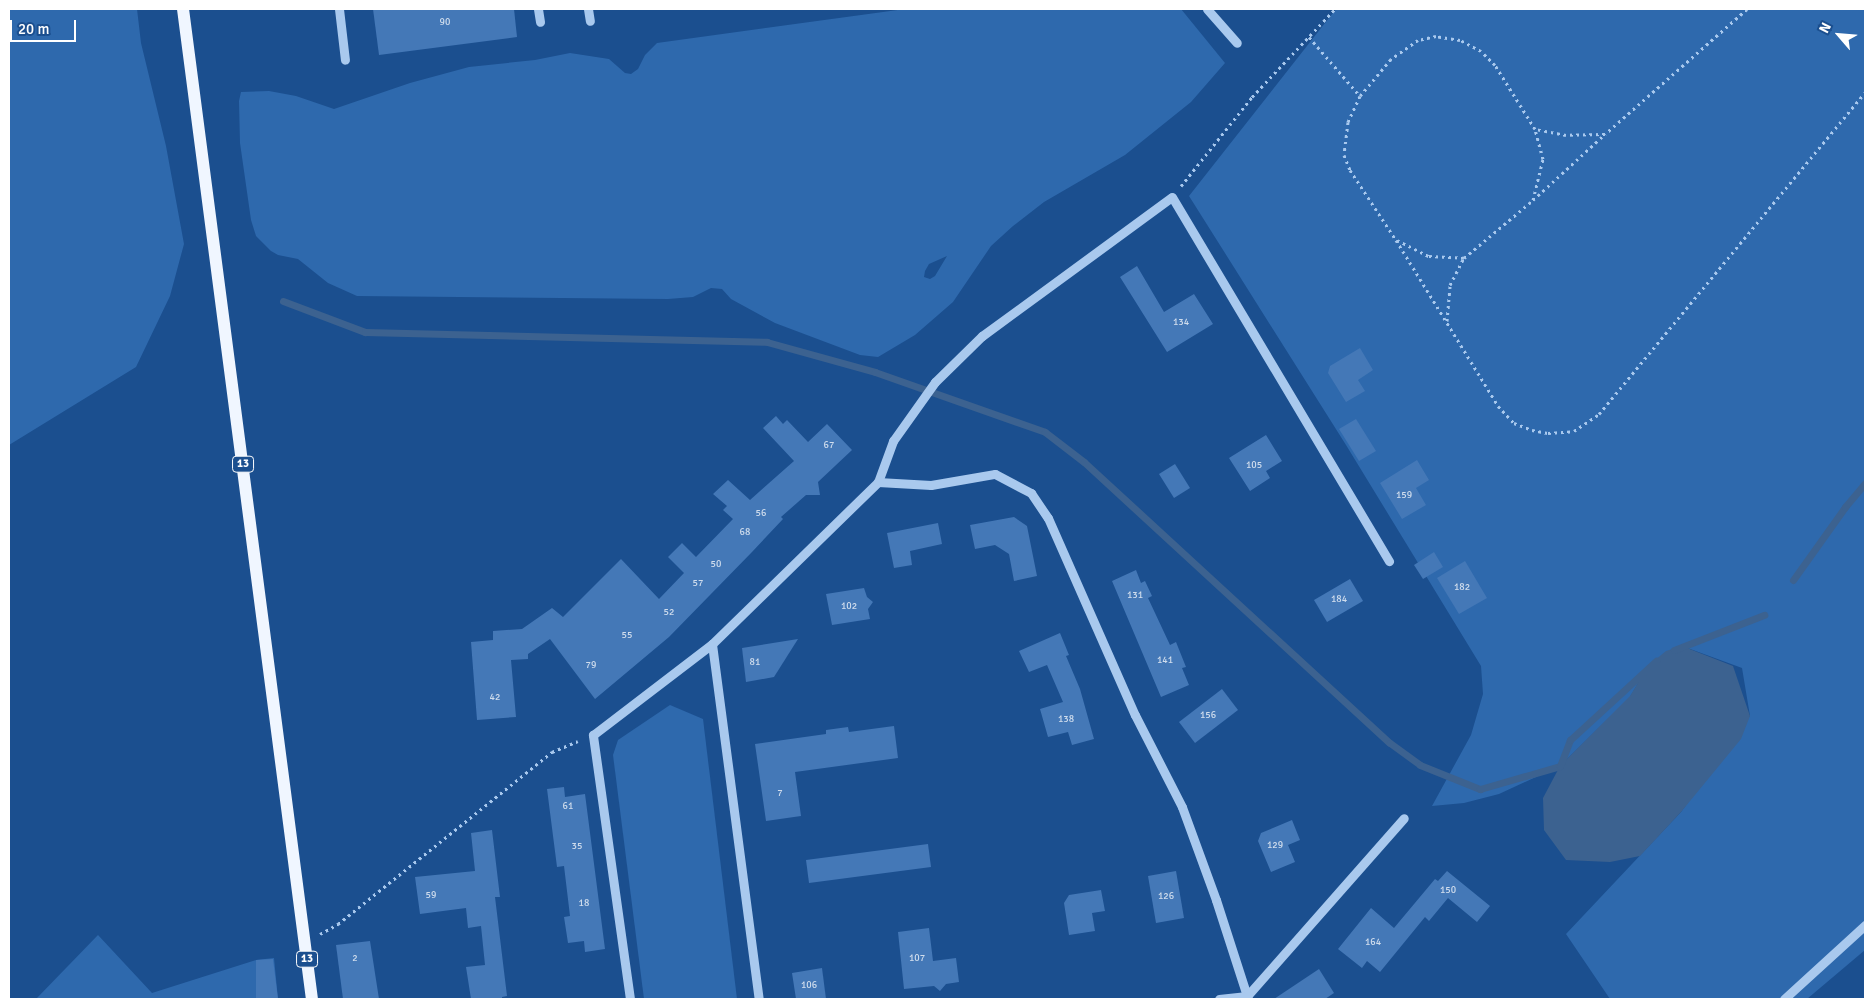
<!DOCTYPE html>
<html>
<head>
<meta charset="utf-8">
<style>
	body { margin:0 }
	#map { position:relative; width:1874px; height:1008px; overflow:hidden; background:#1b4f8f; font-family:Signika,sans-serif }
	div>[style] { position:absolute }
	.green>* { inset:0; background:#2e69ad }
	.water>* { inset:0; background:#3c6290 }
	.stream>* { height:7px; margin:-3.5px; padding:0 3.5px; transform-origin:3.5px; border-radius:3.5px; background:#3c6290 }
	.building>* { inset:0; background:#4478b7 }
	.path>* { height:3px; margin-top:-1.5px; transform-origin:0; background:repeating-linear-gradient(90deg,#a9c9ee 0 2.5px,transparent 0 6.5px) }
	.minor>* { height:9px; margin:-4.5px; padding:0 4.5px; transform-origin:4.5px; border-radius:4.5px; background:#a9c9ee }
	.major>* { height:12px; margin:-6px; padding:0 6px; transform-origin:6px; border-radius:6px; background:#f0f6ff }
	span { translate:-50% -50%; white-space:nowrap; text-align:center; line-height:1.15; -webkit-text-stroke:4px #1b4f8f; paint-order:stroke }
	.number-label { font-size:10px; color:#d0dded }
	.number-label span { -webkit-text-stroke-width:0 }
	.shield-label span { padding:1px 4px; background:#1b4f8f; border:1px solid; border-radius:4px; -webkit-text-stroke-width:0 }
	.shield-label { font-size:11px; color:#fff; font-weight:700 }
	.frame { position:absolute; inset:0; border:10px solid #fff; pointer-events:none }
	.north { position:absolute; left:1814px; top:10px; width:50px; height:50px; -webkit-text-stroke:4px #1b4f8f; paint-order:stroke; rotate:297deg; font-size:14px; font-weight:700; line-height:20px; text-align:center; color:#fff }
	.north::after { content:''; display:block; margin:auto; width:18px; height:22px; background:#fff; clip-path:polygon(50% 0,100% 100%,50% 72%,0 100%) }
	.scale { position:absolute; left:10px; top:20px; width:66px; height:22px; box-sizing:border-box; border:2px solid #fff; border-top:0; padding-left:6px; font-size:15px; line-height:18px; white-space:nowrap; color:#fff; -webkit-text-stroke:4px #1b4f8f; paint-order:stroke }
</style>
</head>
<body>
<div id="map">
	<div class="green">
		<i style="clip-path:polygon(9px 9px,137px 9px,141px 43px,166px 146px,184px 244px,170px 296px,136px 367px,9px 445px)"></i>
		<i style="clip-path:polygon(evenodd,905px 9px,1181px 9px,1225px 63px,1191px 102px,1125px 155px,1044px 202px,1013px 226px,991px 246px,953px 302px,915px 335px,878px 357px,860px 355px,775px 323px,731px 299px,722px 289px,711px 288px,693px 297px,668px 299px,357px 296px,328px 283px,298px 259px,278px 255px,271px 251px,256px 236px,251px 220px,240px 143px,239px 101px,241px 92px,269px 91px,296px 96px,334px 109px,410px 83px,469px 67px,535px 60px,570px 53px,609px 59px,625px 73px,631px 74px,638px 69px,645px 55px,657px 43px,905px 9px,947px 256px,935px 276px,930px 279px,924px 277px,925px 271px,929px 264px,947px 256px)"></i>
		<i style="clip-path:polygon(1336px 9px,1865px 9px,1865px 950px,1807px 999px,1610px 999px,1566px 934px,1681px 812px,1750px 716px,1742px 668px,1682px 646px,1649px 665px,1630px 697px,1560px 766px,1499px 794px,1464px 803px,1432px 806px,1471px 735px,1483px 694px,1481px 666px,1346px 445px,1189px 196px)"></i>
		<i style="clip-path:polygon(670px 705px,703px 719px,737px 999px,644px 999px,613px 755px,618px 740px)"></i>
		<i style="clip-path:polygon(98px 935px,152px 993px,256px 960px,274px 958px,278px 999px,36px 999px)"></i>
	</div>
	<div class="water">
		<i style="clip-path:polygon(1682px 646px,1733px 666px,1750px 716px,1741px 739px,1681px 812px,1640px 856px,1610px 862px,1566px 860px,1544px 830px,1543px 798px,1560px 766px,1630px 696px,1649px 665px,1666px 651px)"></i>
	</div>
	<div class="stream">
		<i style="left:283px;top:301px;width:88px;rotate:20.7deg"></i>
		<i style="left:365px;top:332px;width:402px;rotate:1.4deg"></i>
		<i style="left:767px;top:342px;width:112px;rotate:15.5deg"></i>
		<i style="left:875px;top:372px;width:180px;rotate:19.4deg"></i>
		<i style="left:1045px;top:432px;width:49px;rotate:37.6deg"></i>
		<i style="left:1084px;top:462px;width:415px;rotate:42.6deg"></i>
		<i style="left:1390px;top:743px;width:37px;rotate:36deg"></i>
		<i style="left:1420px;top:765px;width:65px;rotate:21.8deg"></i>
		<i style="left:1480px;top:789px;width:83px;rotate:-16deg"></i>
		<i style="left:1560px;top:766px;width:28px;rotate:-69deg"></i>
		<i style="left:1570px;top:740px;width:117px;rotate:-42.6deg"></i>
		<i style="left:1793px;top:580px;width:90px;rotate:-54.5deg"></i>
		<i style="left:1845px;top:507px;width:31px;rotate:-50deg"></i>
		<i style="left:1674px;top:650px;width:97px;rotate:-21.3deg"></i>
	</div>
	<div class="building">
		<i style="clip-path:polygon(373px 9px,514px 9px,517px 37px,379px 55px)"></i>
		<i style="clip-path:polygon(1137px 266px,1164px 312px,1194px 294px,1213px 324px,1167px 352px,1120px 277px)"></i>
		<i style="clip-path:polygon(1360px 348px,1373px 370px,1358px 380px,1365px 391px,1346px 402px,1328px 373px,1330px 366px)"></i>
		<i style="clip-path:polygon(776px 416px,783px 424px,787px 420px,808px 442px,827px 424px,852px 450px,818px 482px,820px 495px,806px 495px,781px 517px,783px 519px,752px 552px,669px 637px,595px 699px,550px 639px,528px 654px,528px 659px,511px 660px,516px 717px,477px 720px,471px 642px,493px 640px,493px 631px,522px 629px,552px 608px,563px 617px,621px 559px,659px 599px,684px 573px,668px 557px,682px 543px,696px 557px,733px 519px,723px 510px,727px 506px,713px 494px,728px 480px,750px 500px,794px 461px,763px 428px)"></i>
		<i style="clip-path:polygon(1356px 419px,1376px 451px,1359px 461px,1339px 429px)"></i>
		<i style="clip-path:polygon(1266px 435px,1282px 461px,1266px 471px,1270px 478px,1250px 491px,1229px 458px)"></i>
		<i style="clip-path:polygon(1417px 460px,1429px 480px,1416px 488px,1426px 505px,1402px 519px,1380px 483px)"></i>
		<i style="clip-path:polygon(1175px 464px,1190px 488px,1174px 498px,1159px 474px)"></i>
		<i style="clip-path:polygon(1014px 517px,1027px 526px,1037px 576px,1014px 581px,1009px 554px,995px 545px,975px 549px,970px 525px)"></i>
		<i style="clip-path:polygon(938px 523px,942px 544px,910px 551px,912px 565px,894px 568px,887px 533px)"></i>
		<i style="clip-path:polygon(1434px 552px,1443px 567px,1423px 579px,1414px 565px)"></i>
		<i style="clip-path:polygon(1465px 561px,1487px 598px,1459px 614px,1437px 578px)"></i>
		<i style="clip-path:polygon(1136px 570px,1141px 583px,1145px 581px,1152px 596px,1148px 598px,1170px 645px,1176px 642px,1186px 667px,1182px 668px,1189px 685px,1161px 697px,1112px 581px)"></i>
		<i style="clip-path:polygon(1350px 579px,1363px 601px,1327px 622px,1314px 600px)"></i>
		<i style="clip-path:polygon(864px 588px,867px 597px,873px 602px,868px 609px,870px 619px,832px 625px,826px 594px)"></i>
		<i style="clip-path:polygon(1060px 633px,1069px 655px,1066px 656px,1080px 689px,1094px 739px,1072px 745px,1068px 732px,1048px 737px,1040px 709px,1063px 702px,1047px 665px,1029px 672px,1019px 651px)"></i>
		<i style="clip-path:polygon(798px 639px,774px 677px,746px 682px,742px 648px)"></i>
		<i style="clip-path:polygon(1222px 689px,1238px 710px,1195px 743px,1179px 722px)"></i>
		<i style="clip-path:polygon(894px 726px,898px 758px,795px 772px,801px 816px,766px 821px,755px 744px,826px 734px,826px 730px,848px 727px,849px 732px)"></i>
		<i style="clip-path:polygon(564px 787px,565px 797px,585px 794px,605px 949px,585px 952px,584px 941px,568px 943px,564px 917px,570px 916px,564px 866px,557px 867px,547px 789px)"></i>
		<i style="clip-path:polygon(1292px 820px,1300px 840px,1288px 845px,1295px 862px,1271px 872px,1258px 841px,1261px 833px)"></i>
		<i style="clip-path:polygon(492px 830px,500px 897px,495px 897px,507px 996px,502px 997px,502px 999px,471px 999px,466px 967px,485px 965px,481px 926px,468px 928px,466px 908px,420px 914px,415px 877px,475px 871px,471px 833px)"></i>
		<i style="clip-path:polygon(928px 844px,931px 867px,809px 883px,806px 860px)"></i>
		<i style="clip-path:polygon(1176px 871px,1184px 918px,1156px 923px,1148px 876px)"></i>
		<i style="clip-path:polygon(1447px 871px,1490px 906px,1477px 922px,1448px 898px,1429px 921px,1425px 917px,1380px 972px,1367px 961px,1362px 968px,1338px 949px,1371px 908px,1394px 928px,1435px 879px,1438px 881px)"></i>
		<i style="clip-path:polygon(1101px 890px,1105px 911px,1092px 913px,1095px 931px,1069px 935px,1064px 903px,1069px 895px)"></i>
		<i style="clip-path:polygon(929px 928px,933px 961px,956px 958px,959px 982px,946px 984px,940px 991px,934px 986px,904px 989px,898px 932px)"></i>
		<i style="clip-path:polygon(370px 941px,379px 999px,343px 999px,336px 945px)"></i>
		<i style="clip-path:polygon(273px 959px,278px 999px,256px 999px,256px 960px)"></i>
		<i style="clip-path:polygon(822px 968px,826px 999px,796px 999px,792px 973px)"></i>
		<i style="clip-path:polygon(1319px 969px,1334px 993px,1325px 999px,1274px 999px)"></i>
	</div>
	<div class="path">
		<i style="left:1747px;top:9px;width:189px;rotate:138.6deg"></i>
		<i style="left:1605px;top:134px;width:39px;rotate:179deg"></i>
		<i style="left:1566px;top:135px;width:32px;rotate:-169deg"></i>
		<i style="left:1535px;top:129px;width:75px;rotate:-122deg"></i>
		<i style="left:1495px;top:65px;width:20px;rotate:-135deg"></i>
		<i style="left:1481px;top:51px;width:24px;rotate:-152deg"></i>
		<i style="left:1460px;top:40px;width:24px;rotate:-171deg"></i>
		<i style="left:1436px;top:36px;width:18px;rotate:167deg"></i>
		<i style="left:1418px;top:40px;width:33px;rotate:145deg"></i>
		<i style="left:1391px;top:59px;width:48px;rotate:130deg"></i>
		<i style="left:1360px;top:96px;width:29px;rotate:115deg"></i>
		<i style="left:1348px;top:122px;width:33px;rotate:97deg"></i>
		<i style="left:1344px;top:155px;width:16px;rotate:68deg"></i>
		<i style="left:1350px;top:170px;width:84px;rotate:56.7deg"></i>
		<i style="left:1396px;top:240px;width:195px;rotate:58.4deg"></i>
		<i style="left:1498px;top:406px;width:23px;rotate:47deg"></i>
		<i style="left:1514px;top:423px;width:19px;rotate:21deg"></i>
		<i style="left:1532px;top:430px;width:16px;rotate:11deg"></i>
		<i style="left:1548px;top:433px;width:26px;rotate:-4deg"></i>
		<i style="left:1574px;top:431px;width:30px;rotate:-34deg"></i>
		<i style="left:1599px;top:414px;width:417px;rotate:-50.4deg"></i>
		<i style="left:1309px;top:37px;width:78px;rotate:49.2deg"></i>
		<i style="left:1181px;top:186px;width:114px;rotate:-51.4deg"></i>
		<i style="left:1252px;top:97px;width:121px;rotate:-46.7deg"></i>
		<i style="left:1533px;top:200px;width:96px;rotate:-42.5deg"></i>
		<i style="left:1397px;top:240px;width:36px;rotate:27deg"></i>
		<i style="left:1429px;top:256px;width:35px;rotate:3deg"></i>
		<i style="left:1464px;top:258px;width:90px;rotate:-40deg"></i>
		<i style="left:1533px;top:200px;width:42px;rotate:-76.3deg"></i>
		<i style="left:1543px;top:159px;width:31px;rotate:-105deg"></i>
		<i style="left:1447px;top:321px;width:36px;rotate:-85deg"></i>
		<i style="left:1450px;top:285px;width:30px;rotate:-63deg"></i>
		<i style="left:320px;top:934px;width:21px;rotate:-29deg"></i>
		<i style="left:338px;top:924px;width:275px;rotate:-38.8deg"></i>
		<i style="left:552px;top:752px;width:28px;rotate:-23deg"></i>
	</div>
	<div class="minor">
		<i style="left:339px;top:9px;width:51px;rotate:83.3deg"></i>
		<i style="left:538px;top:9px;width:13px;rotate:81deg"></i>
		<i style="left:588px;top:9px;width:12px;rotate:81deg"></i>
		<i style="left:1207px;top:9px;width:45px;rotate:48.6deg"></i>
		<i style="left:878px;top:482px;width:44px;rotate:-69.9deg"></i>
		<i style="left:893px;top:441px;width:72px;rotate:-54.6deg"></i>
		<i style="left:935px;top:382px;width:66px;rotate:-44.4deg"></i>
		<i style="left:982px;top:336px;width:235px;rotate:-36.2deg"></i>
		<i style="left:1172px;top:197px;width:424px;rotate:59.2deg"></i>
		<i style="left:712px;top:644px;width:232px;rotate:-44.3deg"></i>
		<i style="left:878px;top:482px;width:53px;rotate:3.2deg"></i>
		<i style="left:931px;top:485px;width:65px;rotate:-9.8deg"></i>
		<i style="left:995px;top:474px;width:41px;rotate:27.8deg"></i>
		<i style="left:1031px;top:493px;width:30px;rotate:56deg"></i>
		<i style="left:1048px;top:518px;width:215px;rotate:66.2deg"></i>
		<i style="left:1135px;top:715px;width:103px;rotate:62.9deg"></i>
		<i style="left:1182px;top:807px;width:99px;rotate:69.9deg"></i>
		<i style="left:1216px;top:900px;width:101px;rotate:72.1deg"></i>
		<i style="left:1247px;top:996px;width:237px;rotate:-48.6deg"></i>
		<i style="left:630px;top:999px;width:267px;rotate:-98deg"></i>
		<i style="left:593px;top:735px;width:150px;rotate:-37.4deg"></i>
		<i style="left:712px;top:644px;width:358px;rotate:82.5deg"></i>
		<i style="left:1219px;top:999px;width:28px;rotate:-6deg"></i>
		<i style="left:1247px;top:996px;width:3px;rotate:72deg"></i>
		<i style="left:1784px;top:999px;width:110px;rotate:-42.4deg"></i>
	</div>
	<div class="major">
		<i style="left:183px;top:9px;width:998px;rotate:82.58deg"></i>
	</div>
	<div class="number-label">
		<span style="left:445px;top:23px">90</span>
		<span style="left:1181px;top:323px">134</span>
		<span style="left:829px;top:446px">67</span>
		<span style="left:1254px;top:466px">105</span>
		<span style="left:1404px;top:496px">159</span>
		<span style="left:761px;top:514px">56</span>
		<span style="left:745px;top:533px">68</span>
		<span style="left:716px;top:565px">50</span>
		<span style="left:698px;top:584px">57</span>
		<span style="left:1462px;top:588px">182</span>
		<span style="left:1135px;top:596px">131</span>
		<span style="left:1339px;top:600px">184</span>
		<span style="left:849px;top:607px">102</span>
		<span style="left:669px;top:613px">52</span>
		<span style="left:627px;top:636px">55</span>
		<span style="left:1165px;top:661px">141</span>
		<span style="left:755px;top:663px">81</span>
		<span style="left:591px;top:666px">79</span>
		<span style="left:495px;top:698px">42</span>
		<span style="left:1208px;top:716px">156</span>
		<span style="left:1066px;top:720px">138</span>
		<span style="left:780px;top:794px">7</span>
		<span style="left:568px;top:807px">61</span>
		<span style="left:1275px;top:846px">129</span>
		<span style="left:577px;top:847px">35</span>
		<span style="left:1448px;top:891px">150</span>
		<span style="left:431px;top:896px">59</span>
		<span style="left:1166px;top:897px">126</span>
		<span style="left:584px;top:904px">18</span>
		<span style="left:1373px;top:943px">164</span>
		<span style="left:355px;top:959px">2</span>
		<span style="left:917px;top:959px">107</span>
		<span style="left:809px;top:986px">106</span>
	</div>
	<div class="shield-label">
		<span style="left:243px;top:464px">13</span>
		<span style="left:307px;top:959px">13</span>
	</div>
	<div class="frame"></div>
	<div class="north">N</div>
	<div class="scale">20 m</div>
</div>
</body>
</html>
